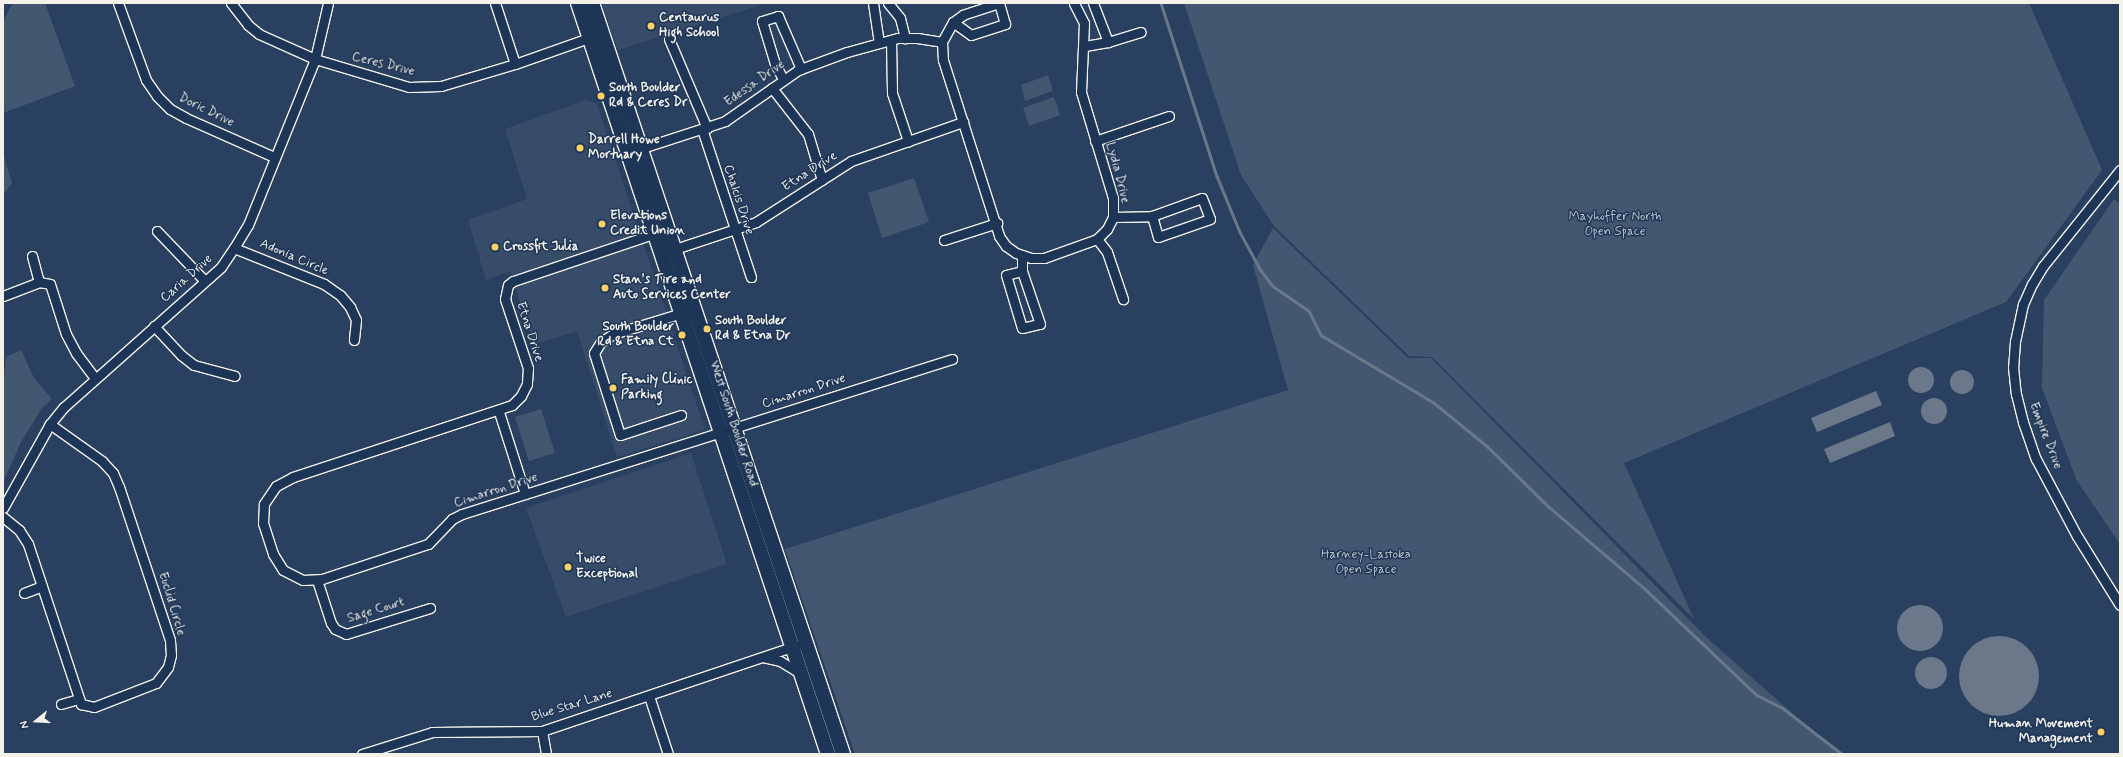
<!DOCTYPE html>
<html>
<head>
<meta charset="utf-8">
<style>
	body { margin:0 }
	#map { position:relative; width:2123px; height:757px; overflow:hidden; background:#2a4060; font-family:Mynerve,sans-serif }
	div>[style] { position:absolute }
	.built>* { inset:0; background:#374c69 }
	.green>* { inset:0; background:#445771 }
	.water>* { inset:0; background:#6a788a }
	.round { border-radius:50% }
	.stream>* { height:2.5px; margin:-1.25px; padding:0 1.25px; transform-origin:1.25px; border-radius:1.25px; background:#6a788a }
	.roads { filter:drop-shadow(1px 0 #f4f1e8) drop-shadow(-1px 0 #f4f1e8) drop-shadow(0 1px #f4f1e8) drop-shadow(0 -1px #f4f1e8) }
	.minor>* { height:9px; margin:-4.5px; padding:0 4.5px; transform-origin:4.5px; border-radius:4.5px; background:#1d3557 }
	.primary>* { height:14px; margin:-7px; padding:0 7px; transform-origin:7px; border-radius:7px; background:#1d3557 }
	.dots>* { width:11px; height:11px; translate:-50% -50%; box-sizing:border-box; border:2px solid #1d3557; border-radius:50% }
	span { translate:-50% -50%; white-space:nowrap; text-align:center; line-height:1.15; -webkit-text-stroke:3px #1d3557; paint-order:stroke }
	.poi-label { font-size:13px; color:#f4f1e8; font-weight:700 }
	.left { translate:0 -50%; text-align:left }
	.right { translate:-100% -50%; text-align:right }
	.street-label { font-size:13px; color:#f4f1e8 }
	.park-label { font-size:13px; color:#bfc3c4 }
	.frame { position:absolute; inset:0; border:4px solid #f4f1e8; pointer-events:none }
	.north { position:absolute; left:16px; top:701px; width:40px; height:40px; -webkit-text-stroke:3px #1d3557; paint-order:stroke; rotate:252deg; font-size:11px; font-weight:700; line-height:16px; text-align:center; color:#f4f1e8 }
	.north::after { content:''; display:block; margin:auto; width:14px; height:18px; background:#f4f1e8; clip-path:polygon(50% 0,100% 100%,50% 72%,0 100%) }
</style>
</head>
<body>
<div id="map">
	<div class="built">
		<i style="clip-path:polygon(602px 3px,767px 3px,618px 50px)"></i>
		<i style="clip-path:polygon(585px 100px,597px 104px,705px 430px,617px 457px,577px 331px,534px 345px,510px 271px,486px 280px,468px 220px,527px 199px,505px 129px)"></i>
		<i style="clip-path:polygon(691px 453px,727px 564px,566px 617px,526px 508px)"></i>
	</div>
	<div class="green">
		<i style="clip-path:polygon(13px 3px,45px 3px,75px 86px,3px 113px,3px 21px)"></i>
		<i style="clip-path:polygon(1184px 3px,2029px 3px,2102px 170px,2006px 302px,1624px 463px,1694px 619px,1432px 357px,1409px 356px,1274px 226px,1241px 175px)"></i>
		<i style="clip-path:polygon(1048px 75px,1053px 91px,1025px 101px,1021px 85px)"></i>
		<i style="clip-path:polygon(1054px 97px,1060px 115px,1029px 126px,1023px 108px)"></i>
		<i style="clip-path:polygon(3px 153px,12px 183px,3px 195px)"></i>
		<i style="clip-path:polygon(914px 178px,929px 222px,882px 238px,868px 193px)"></i>
		<i style="clip-path:polygon(2114px 199px,2120px 204px,2120px 544px,2077px 481px,2042px 388px,2044px 300px)"></i>
		<i style="clip-path:polygon(1273px 228px,1408px 358px,1431px 358px,1707px 638px,1839px 754px,855px 754px,785px 549px,1288px 390px,1253px 265px)"></i>
		<i style="clip-path:polygon(21px 350px,34px 378px,52px 399px,42px 408px,21px 442px,3px 483px,3px 386px,6px 357px)"></i>
		<i style="clip-path:polygon(541px 409px,555px 453px,529px 461px,515px 417px)"></i>
	</div>
	<div class="water">
		<i class="round" style="left:1908px;top:367px;width:26px;height:26px"></i>
		<i class="round" style="left:1950px;top:370px;width:24px;height:24px"></i>
		<i style="clip-path:polygon(1876px 391px,1882px 405px,1817px 432px,1811px 418px)"></i>
		<i class="round" style="left:1921px;top:398px;width:26px;height:26px"></i>
		<i style="clip-path:polygon(1890px 422px,1895px 436px,1830px 463px,1824px 449px)"></i>
		<i class="round" style="left:1897px;top:605px;width:46px;height:46px"></i>
		<i class="round" style="left:1959px;top:636px;width:80px;height:80px"></i>
		<i class="round" style="left:1915px;top:657px;width:32px;height:32px"></i>
	</div>
	<div class="stream">
		<i style="left:1161px;top:3px;width:182px;rotate:72.1deg"></i>
		<i style="left:1217px;top:176px;width:61px;rotate:67.7deg"></i>
		<i style="left:1240px;top:232px;width:42px;rotate:61.6deg"></i>
		<i style="left:1260px;top:269px;width:21px;rotate:53deg"></i>
		<i style="left:1273px;top:286px;width:44px;rotate:34.8deg"></i>
		<i style="left:1309px;top:311px;width:27px;rotate:63deg"></i>
		<i style="left:1321px;top:335px;width:131px;rotate:30.9deg"></i>
		<i style="left:1433px;top:402px;width:70px;rotate:39.2deg"></i>
		<i style="left:1487px;top:446px;width:86px;rotate:44.5deg"></i>
		<i style="left:1548px;top:506px;width:125px;rotate:40.5deg"></i>
		<i style="left:1643px;top:587px;width:157px;rotate:43.5deg"></i>
		<i style="left:1757px;top:695px;width:30px;rotate:27deg"></i>
		<i style="left:1784px;top:709px;width:73px;rotate:37.8deg"></i>
	</div>
	<div class="roads">
		<div class="minor">
			<i style="left:118px;top:3px;width:82px;rotate:70deg"></i>
			<i style="left:146px;top:80px;width:19px;rotate:55deg"></i>
			<i style="left:157px;top:96px;width:18px;rotate:45deg"></i>
			<i style="left:170px;top:109px;width:18px;rotate:29deg"></i>
			<i style="left:186px;top:118px;width:96px;rotate:23.9deg"></i>
			<i style="left:231px;top:3px;width:28px;rotate:52deg"></i>
			<i style="left:248px;top:25px;width:14px;rotate:39deg"></i>
			<i style="left:259px;top:34px;width:61px;rotate:24.1deg"></i>
			<i style="left:315px;top:59px;width:98px;rotate:16.6deg"></i>
			<i style="left:409px;top:87px;width:32px;rotate:-2deg"></i>
			<i style="left:441px;top:86px;width:77px;rotate:-16.6deg"></i>
			<i style="left:515px;top:64px;width:78px;rotate:-19.4deg"></i>
			<i style="left:495px;top:3px;width:64px;rotate:71.8deg"></i>
			<i style="left:873px;top:3px;width:40px;rotate:81.5deg"></i>
			<i style="left:888px;top:3px;width:19px;rotate:51deg"></i>
			<i style="left:900px;top:18px;width:21px;rotate:76deg"></i>
			<i style="left:999px;top:3px;width:38px;rotate:162deg"></i>
			<i style="left:963px;top:15px;width:12px;rotate:145deg"></i>
			<i style="left:953px;top:22px;width:23px;rotate:119deg"></i>
			<i style="left:942px;top:42px;width:18px;rotate:87deg"></i>
			<i style="left:943px;top:60px;width:185px;rotate:72.3deg"></i>
			<i style="left:999px;top:236px;width:12px;rotate:55deg"></i>
			<i style="left:1006px;top:246px;width:12px;rotate:35deg"></i>
			<i style="left:1016px;top:253px;width:16px;rotate:18deg"></i>
			<i style="left:1031px;top:258px;width:13px"></i>
			<i style="left:1044px;top:258px;width:56px;rotate:-19.7deg"></i>
			<i style="left:1097px;top:239px;width:14px;rotate:-45deg"></i>
			<i style="left:1107px;top:229px;width:13px;rotate:-63deg"></i>
			<i style="left:1113px;top:217px;width:19px;rotate:-90deg"></i>
			<i style="left:1113px;top:198px;width:111px;rotate:-106.8deg"></i>
			<i style="left:1081px;top:92px;width:69px;rotate:-87.5deg"></i>
			<i style="left:1084px;top:23px;width:22px;rotate:-117deg"></i>
			<i style="left:1093px;top:3px;width:42px;rotate:69deg"></i>
			<i style="left:953px;top:22px;width:22px;rotate:36deg"></i>
			<i style="left:971px;top:35px;width:36px;rotate:-18deg"></i>
			<i style="left:1005px;top:24px;width:22px;rotate:-106deg"></i>
			<i style="left:669px;top:39px;width:97px;rotate:66.9deg"></i>
			<i style="left:891px;top:40px;width:53px;rotate:88.9deg"></i>
			<i style="left:892px;top:93px;width:51px;rotate:71.6deg"></i>
			<i style="left:1085px;top:46px;width:23px;rotate:-10deg"></i>
			<i style="left:1108px;top:42px;width:34px;rotate:-17deg"></i>
			<i style="left:783px;top:79px;width:17px;rotate:-118deg"></i>
			<i style="left:775px;top:64px;width:45px;rotate:-106.8deg"></i>
			<i style="left:762px;top:21px;width:17px;rotate:-17deg"></i>
			<i style="left:778px;top:16px;width:58px;rotate:66.5deg"></i>
			<i style="left:772px;top:88px;width:58px;rotate:52deg"></i>
			<i style="left:808px;top:134px;width:48px;rotate:73.1deg"></i>
			<i style="left:702px;top:129px;width:156px;rotate:71.7deg"></i>
			<i style="left:1095px;top:141px;width:78px;rotate:-18.7deg"></i>
			<i style="left:636px;top:150px;width:94px;rotate:-18deg"></i>
			<i style="left:725px;top:121px;width:89px;rotate:-34.9deg"></i>
			<i style="left:798px;top:70px;width:52px;rotate:-20.2deg"></i>
			<i style="left:847px;top:52px;width:53px;rotate:-15.4deg"></i>
			<i style="left:898px;top:38px;width:19px"></i>
			<i style="left:917px;top:38px;width:25px;rotate:9deg"></i>
			<i style="left:2120px;top:170px;width:123px;rotate:128.7deg"></i>
			<i style="left:2043px;top:266px;width:21px;rotate:121deg"></i>
			<i style="left:2032px;top:284px;width:22px;rotate:114deg"></i>
			<i style="left:2023px;top:304px;width:38px;rotate:102deg"></i>
			<i style="left:2015px;top:341px;width:26px;rotate:94deg"></i>
			<i style="left:2013px;top:367px;width:27px;rotate:84deg"></i>
			<i style="left:2016px;top:394px;width:29px;rotate:76deg"></i>
			<i style="left:2023px;top:422px;width:39px;rotate:71deg"></i>
			<i style="left:2036px;top:459px;width:87px;rotate:62deg"></i>
			<i style="left:2077px;top:536px;width:81px;rotate:58.1deg"></i>
			<i style="left:1113px;top:217px;width:39px;rotate:-1deg"></i>
			<i style="left:1152px;top:216px;width:53px;rotate:-19.8deg"></i>
			<i style="left:1202px;top:198px;width:22px;rotate:69deg"></i>
			<i style="left:1210px;top:219px;width:55px;rotate:160.9deg"></i>
			<i style="left:1158px;top:237px;width:22px;rotate:-106deg"></i>
			<i style="left:157px;top:231px;width:68px;rotate:46.2deg"></i>
			<i style="left:653px;top:234px;width:148px;rotate:161.4deg"></i>
			<i style="left:513px;top:281px;width:6px;rotate:141deg"></i>
			<i style="left:508px;top:285px;width:14px;rotate:102deg"></i>
			<i style="left:505px;top:299px;width:73px;rotate:71.6deg"></i>
			<i style="left:528px;top:368px;width:16px;rotate:94deg"></i>
			<i style="left:527px;top:384px;width:13px;rotate:117deg"></i>
			<i style="left:521px;top:396px;width:13px;rotate:135deg"></i>
			<i style="left:512px;top:405px;width:231px;rotate:161.8deg"></i>
			<i style="left:293px;top:477px;width:19px;rotate:152deg"></i>
			<i style="left:276px;top:486px;width:22px;rotate:124deg"></i>
			<i style="left:264px;top:504px;width:19px;rotate:93deg"></i>
			<i style="left:263px;top:523px;width:33px;rotate:72deg"></i>
			<i style="left:273px;top:554px;width:19px;rotate:58deg"></i>
			<i style="left:283px;top:570px;width:22px;rotate:27deg"></i>
			<i style="left:303px;top:580px;width:19px;rotate:-3deg"></i>
			<i style="left:322px;top:579px;width:112px;rotate:-18.3deg"></i>
			<i style="left:428px;top:544px;width:35px;rotate:-46deg"></i>
			<i style="left:452px;top:519px;width:11px;rotate:-27deg"></i>
			<i style="left:462px;top:514px;width:514px;rotate:-17.55deg"></i>
			<i style="left:1097px;top:239px;width:16px;rotate:52deg"></i>
			<i style="left:1107px;top:252px;width:50px;rotate:71.2deg"></i>
			<i style="left:944px;top:240px;width:56px;rotate:-17.8deg"></i>
			<i style="left:234px;top:248px;width:97px;rotate:21.8deg"></i>
			<i style="left:324px;top:284px;width:19px;rotate:35deg"></i>
			<i style="left:340px;top:295px;width:16px;rotate:50deg"></i>
			<i style="left:350px;top:307px;width:14px;rotate:65deg"></i>
			<i style="left:356px;top:320px;width:20px;rotate:96deg"></i>
			<i style="left:675px;top:249px;width:85px;rotate:-18.4deg"></i>
			<i style="left:756px;top:222px;width:113px;rotate:-32.7deg"></i>
			<i style="left:851px;top:161px;width:119px;rotate:-19.2deg"></i>
			<i style="left:32px;top:256px;width:27px;rotate:75deg"></i>
			<i style="left:1022px;top:271px;width:16px;rotate:166deg"></i>
			<i style="left:1006px;top:275px;width:55px;rotate:73.2deg"></i>
			<i style="left:1022px;top:328px;width:18px;rotate:-13deg"></i>
			<i style="left:1040px;top:324px;width:56px;rotate:-108.8deg"></i>
			<i style="left:1022px;top:271px;width:16px;rotate:-90deg"></i>
			<i style="left:3px;top:296px;width:39px;rotate:-21deg"></i>
			<i style="left:39px;top:282px;width:11px;rotate:10deg"></i>
			<i style="left:50px;top:284px;width:52px;rotate:72.3deg"></i>
			<i style="left:66px;top:334px;width:21px;rotate:62deg"></i>
			<i style="left:76px;top:353px;width:30px;rotate:53deg"></i>
			<i style="left:154px;top:326px;width:40px;rotate:47deg"></i>
			<i style="left:181px;top:355px;width:16px;rotate:38deg"></i>
			<i style="left:194px;top:365px;width:42px;rotate:15deg"></i>
			<i style="left:499px;top:412px;width:86px;rotate:72.4deg"></i>
			<i style="left:681px;top:415px;width:64px;rotate:161.8deg"></i>
			<i style="left:620px;top:435px;width:86px;rotate:-107.6deg"></i>
			<i style="left:594px;top:353px;width:13px;rotate:-58deg"></i>
			<i style="left:601px;top:342px;width:14px;rotate:-34deg"></i>
			<i style="left:613px;top:334px;width:75px;rotate:-17deg"></i>
			<i style="left:3px;top:508px;width:96px;rotate:-60.8deg"></i>
			<i style="left:50px;top:424px;width:22px;rotate:-51deg"></i>
			<i style="left:64px;top:407px;width:210px;rotate:-41.7deg"></i>
			<i style="left:221px;top:267px;width:23px;rotate:-56deg"></i>
			<i style="left:234px;top:248px;width:27px;rotate:-59deg"></i>
			<i style="left:248px;top:225px;width:179px;rotate:-68deg"></i>
			<i style="left:315px;top:59px;width:57px;rotate:-76.9deg"></i>
			<i style="left:3px;top:517px;width:21px;rotate:39deg"></i>
			<i style="left:19px;top:530px;width:17px;rotate:57deg"></i>
			<i style="left:28px;top:544px;width:169px;rotate:71.7deg"></i>
			<i style="left:81px;top:704px;width:13px;rotate:13deg"></i>
			<i style="left:94px;top:707px;width:66px;rotate:-21.2deg"></i>
			<i style="left:156px;top:683px;width:20px;rotate:-53deg"></i>
			<i style="left:168px;top:667px;width:12px;rotate:-76deg"></i>
			<i style="left:171px;top:655px;width:15px;rotate:-94deg"></i>
			<i style="left:170px;top:640px;width:161px;rotate:-108.4deg"></i>
			<i style="left:119px;top:487px;width:15px;rotate:-113deg"></i>
			<i style="left:113px;top:473px;width:16px;rotate:-133deg"></i>
			<i style="left:102px;top:461px;width:64px;rotate:-144.6deg"></i>
			<i style="left:317px;top:580px;width:45px;rotate:72deg"></i>
			<i style="left:331px;top:623px;width:7px;rotate:56deg"></i>
			<i style="left:335px;top:629px;width:12px;rotate:24deg"></i>
			<i style="left:346px;top:634px;width:88px;rotate:-17.2deg"></i>
			<i style="left:24px;top:593px;width:19px;rotate:-21deg"></i>
			<i style="left:763px;top:657px;width:17px;rotate:13deg"></i>
			<i style="left:780px;top:661px;width:23px;rotate:31deg"></i>
			<i style="left:649px;top:696px;width:61px;rotate:71.9deg"></i>
			<i style="left:61px;top:704px;width:19px;rotate:-16deg"></i>
			<i style="left:542px;top:731px;width:23px;rotate:80deg"></i>
			<i style="left:362px;top:754px;width:73px;rotate:-17.4deg"></i>
			<i style="left:432px;top:732px;width:110px;rotate:-0.5deg"></i>
			<i style="left:542px;top:731px;width:269px;rotate:-18.6deg"></i>
		</div>
		<div class="primary">
			<i style="left:578px;top:3px;width:792px;rotate:71.59deg"></i>
			<i style="left:592px;top:3px;width:792px;rotate:71.52deg"></i>
		</div>
	</div>
	<div class="dots">
		<i style="left:651px;top:26px;background:#ffd166"></i>
		<i style="left:601px;top:96px;background:#ffd166"></i>
		<i style="left:580px;top:148px;background:#ffd166"></i>
		<i style="left:602px;top:224px;background:#ffd166"></i>
		<i style="left:495px;top:247px;background:#ffd166"></i>
		<i style="left:605px;top:288px;background:#ffd166"></i>
		<i style="left:707px;top:329px;background:#ffd166"></i>
		<i style="left:682px;top:335px;background:#ffd166"></i>
		<i style="left:613px;top:388px;background:#ffd166"></i>
		<i style="left:568px;top:567px;background:#ffd166"></i>
		<i style="left:2101px;top:732px;background:#ffd166"></i>
	</div>
	<div class="poi-label">
		<span class="left" style="left:659px;top:26px">Centaurus<br>High School</span>
		<span class="left" style="left:609px;top:96px">South Boulder<br>Rd &amp; Ceres Dr</span>
		<span class="left" style="left:588px;top:148px">Darrell Howe<br>Mortuary</span>
		<span class="left" style="left:610px;top:224px">Elevations<br>Credit Union</span>
		<span class="left" style="left:503px;top:247px">Crossfit Julia</span>
		<span class="left" style="left:613px;top:288px">Stan's Tire and<br>Auto Services Center</span>
		<span class="left" style="left:715px;top:329px">South Boulder<br>Rd &amp; Etna Dr</span>
		<span class="right" style="left:674px;top:335px">South Boulder<br>Rd &amp; Etna Ct</span>
		<span class="left" style="left:621px;top:388px">Family Clinic<br>Parking</span>
		<span class="left" style="left:576px;top:567px">Twice<br>Exceptional</span>
		<span class="right" style="left:2093px;top:732px">Human Movement<br>Management</span>
	</div>
	<div class="street-label">
		<span style="left:383px;top:65px;rotate:14deg">Ceres Drive</span>
		<span style="left:755px;top:84px;rotate:-35deg">Edessa Drive</span>
		<span style="left:206px;top:111px;rotate:26deg">Doric Drive</span>
		<span style="left:810px;top:172px;rotate:-33deg">Etna Drive</span>
		<span style="left:1117px;top:173px;rotate:76deg">Lydia Drive</span>
		<span style="left:738px;top:200px;rotate:72deg">Chalcis Drive</span>
		<span style="left:294px;top:258px;rotate:23deg">Adonia Circle</span>
		<span style="left:187px;top:279px;rotate:-42deg">Caria Drive</span>
		<span style="left:529px;top:332px;rotate:72deg">Etna Drive</span>
		<span style="left:804px;top:392px;rotate:-18deg">Cimarron Drive</span>
		<span style="left:733px;top:424px;rotate:72deg">West South Boulder Road</span>
		<span style="left:2045px;top:436px;rotate:69deg">Empire Drive</span>
		<span style="left:496px;top:491px;rotate:-18deg">Cimarron Drive</span>
		<span style="left:171px;top:604px;rotate:73deg">Euclid Circle</span>
		<span style="left:376px;top:611px;rotate:-17deg">Sage Court</span>
		<span style="left:572px;top:706px;rotate:-17deg">Blue Star Lane</span>
	</div>
	<div class="park-label">
		<span style="left:1615px;top:225px">Mayhoffer North<br>Open Space</span>
		<span style="left:1366px;top:563px">Harney-Lastoka<br>Open Space</span>
	</div>
	<div class="frame"></div>
	<div class="north">N</div>
</div>
</body>
</html>
